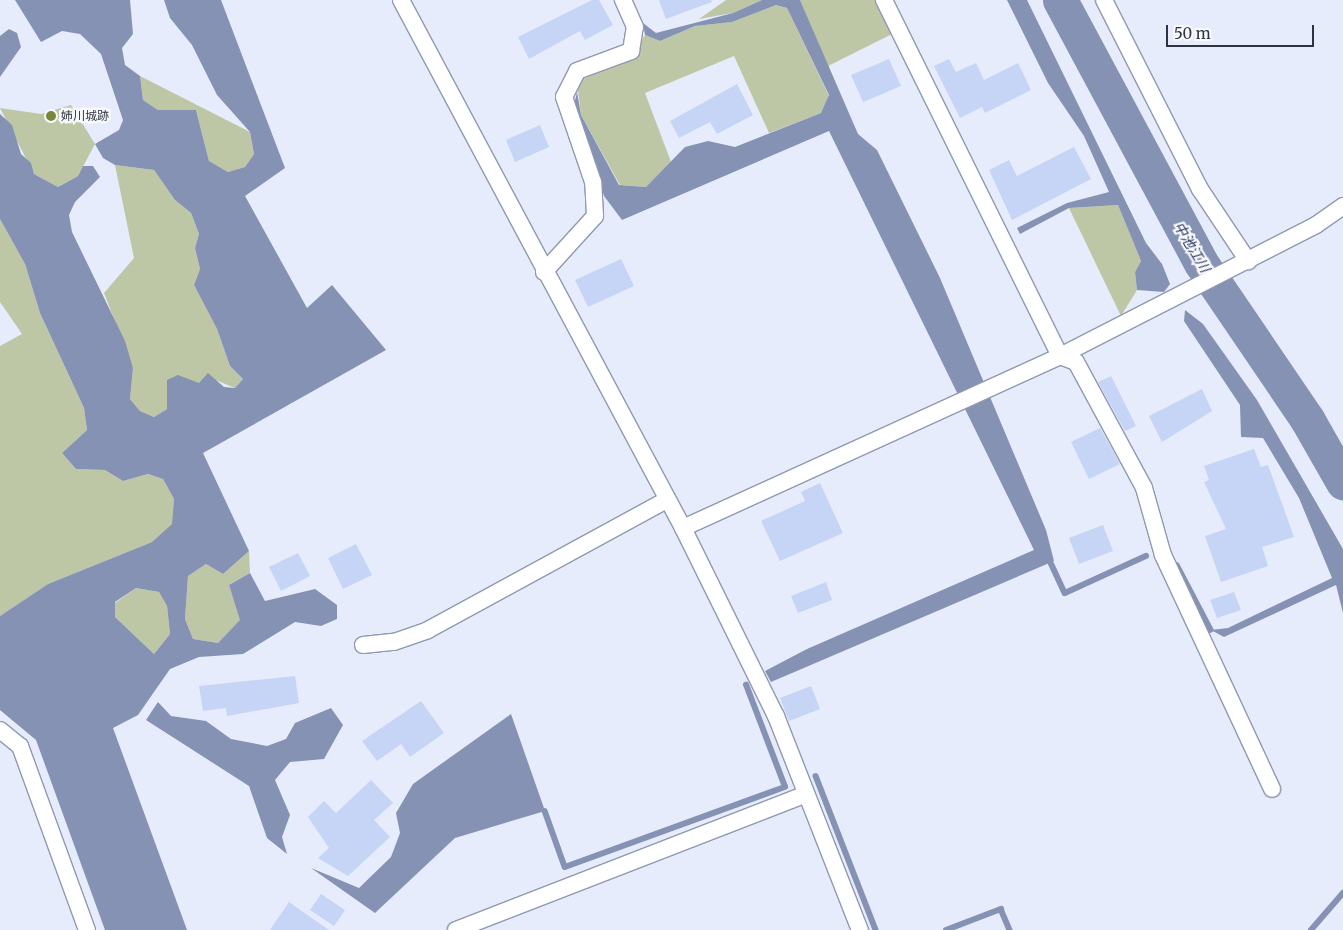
<!DOCTYPE html>
<html>
<head>
<meta charset="utf-8">
<style>
	body { margin:0 }
	#map { position:relative; width:1343px; height:930px; overflow:hidden; background:#e6ecfc; font-family:Merriweather,"Noto Sans JP",serif }
	div>[style] { position:absolute }
	.green>* { inset:0; background:#bdc7a6 }
	.water>* { inset:0; background:#8692b3 }
	.stream>* { height:5.5px; margin:-2.75px; padding:0 2.75px; transform-origin:2.75px; border-radius:2.75px; background:#8692b3 }
	.river>* { height:35px; margin:-17.5px; padding:0 17.5px; transform-origin:17.5px; border-radius:17.5px; background:#8692b3 }
	.building>* { inset:0; background:#c6d4f6 }
	.roads { filter:drop-shadow(1px 0 #8f99b0) drop-shadow(-1px 0 #8f99b0) drop-shadow(0 1px #8f99b0) drop-shadow(0 -1px #8f99b0) }
	.street>* { height:16px; margin:-8px; padding:0 8px; transform-origin:8px; border-radius:8px; background:#fff }
	.dots>* { width:14px; height:14px; translate:-50% -50%; box-sizing:border-box; border:2px solid #f8faff; border-radius:50% }
	span { translate:-50% -50%; white-space:nowrap; text-align:center; line-height:1.15; -webkit-text-stroke:4.5px #f8faff; paint-order:stroke }
	.poi-label { font-size:12px; color:#2f333d }
	.left { translate:0 -50%; text-align:left }
	.water-label { font-size:14px; color:#1c2954; font-style:italic }
	.scale { position:absolute; left:1166px; top:25px; width:148px; height:22px; box-sizing:border-box; border:2px solid #2f333d; border-top:0; padding-left:6px; font-size:15px; line-height:18px; white-space:nowrap; color:#2f333d; -webkit-text-stroke:4px #f8faff; paint-order:stroke }
</style>
</head>
<body>
<div id="map">
	<div class="green">
		<i style="clip-path:polygon(726px 0,762px 0,733px 13px,699px 19px)"></i>
		<i style="clip-path:polygon(800px 0,876px 0,892px 34px,828px 66px)"></i>
		<i style="clip-path:polygon(776px 5px,787px 8px,829px 96px,821px 113px,769px 133px,734px 56px,645px 93px,671px 162px,646px 187px,620px 185px,581px 115px,577px 82px,632px 56px,645px 35px,660px 41px,695px 26px,732px 22px)"></i>
		<i style="clip-path:polygon(140px 76px,250px 132px,254px 154px,245px 167px,228px 172px,209px 161px,196px 110px,158px 110px,143px 100px)"></i>
		<i style="clip-path:polygon(71px 105px,95px 144px,78px 176px,58px 187px,34px 174px,0 108px,41px 114px)"></i>
		<i style="clip-path:polygon(115px 165px,154px 170px,175px 200px,191px 213px,199px 234px,195px 248px,200px 269px,194px 285px,217px 329px,230px 366px,243px 379px,235px 388px,213px 379px,199px 383px,167px 380px,167px 409px,154px 417px,140px 411px,130px 399px,133px 368px,104px 293px,134px 258px)"></i>
		<i style="clip-path:polygon(1118px 205px,1141px 261px,1135px 272px,1137px 290px,1121px 316px,1069px 208px)"></i>
		<i style="clip-path:polygon(0 219px,25px 264px,40px 313px,84px 408px,87px 430px,62px 453px,76px 469px,105px 470px,123px 481px,148px 474px,163px 479px,174px 499px,173px 524px,152px 542px,48px 584px,0 616px,0 346px,22px 334px,0 302px)"></i>
		<i style="clip-path:polygon(249px 551px,250px 573px,229px 585px,241px 620px,218px 643px,193px 639px,185px 619px,188px 576px,206px 564px,223px 574px)"></i>
		<i style="clip-path:polygon(136px 588px,159px 592px,167px 606px,170px 634px,154px 654px,115px 617px,115px 603px)"></i>
	</div>
	<div class="water">
		<i style="clip-path:polygon(evenodd,15px 0,130px 0,133px 34px,122px 48px,125px 65px,140px 76px,143px 100px,158px 110px,196px 110px,209px 161px,228px 172px,245px 167px,254px 154px,250px 132px,217px 95px,192px 45px,170px 18px,164px 0,221px 0,285px 168px,245px 196px,307px 308px,332px 285px,386px 350px,203px 453px,249px 551px,223px 574px,206px 564px,188px 576px,185px 619px,193px 639px,218px 643px,240px 620px,229px 585px,250px 573px,265px 601px,315px 589px,337px 605px,337px 619px,321px 626px,295px 622px,243px 654px,199px 657px,170px 669px,138px 715px,113px 728px,187px 930px,105px 930px,36px 740px,0 710px,0 616px,48px 584px,152px 542px,172px 524px,174px 499px,163px 479px,148px 474px,123px 481px,105px 470px,76px 469px,62px 453px,87px 430px,84px 408px,40px 313px,25px 264px,0 219px,0 114px,12px 125px,21px 154px,31px 163px,34px 174px,58px 187px,78px 176px,83px 166px,93px 166px,100px 177px,75px 202px,69px 215px,72px 232px,125px 341px,133px 368px,130px 399px,140px 411px,154px 417px,167px 409px,167px 380px,178px 375px,199px 383px,208px 373px,224px 387px,235px 388px,243px 379px,230px 366px,217px 329px,194px 285px,200px 269px,195px 248px,199px 234px,191px 213px,175px 200px,154px 170px,115px 165px,103px 158px,95px 144px,119px 130px,123px 120px,101px 54px,80px 34px,62px 31px,41px 42px,15px 0,136px 588px,159px 592px,167px 606px,170px 634px,154px 654px,115px 617px,115px 602px,136px 588px)"></i>
		<i style="clip-path:polygon(762px 0,800px 0,858px 134px,877px 150px,940px 278px,1046px 530px,1054px 561px,771px 682px,765px 671px,807px 649px,1034px 550px,829px 131px,622px 220px,604px 196px,574px 105px,577px 92px,581px 115px,619px 185px,646px 187px,685px 147px,708px 141px,735px 147px,821px 113px,829px 95px,787px 8px,776px 5px,732px 22px,695px 26px,660px 41px,645px 35px,643px 23px,656px 33px,733px 13px)"></i>
		<i style="clip-path:polygon(1007px 0,1027px 0,1146px 243px,1162px 264px,1170px 284px,1164px 292px,1137px 290px,1135px 272px,1141px 261px,1118px 205px,1069px 208px,1020px 234px,1017px 228px,1067px 203px,1109px 192px,1084px 136px,1048px 83px)"></i>
		<i style="clip-path:polygon(9px 29px,17px 33px,21px 47px,0 77px,0 36px)"></i>
		<i style="clip-path:polygon(1185px 310px,1203px 324px,1257px 400px,1343px 549px,1343px 613px,1336px 585px,1224px 637px,1211px 630px,1228px 628px,1332px 578px,1299px 498px,1263px 438px,1241px 437px,1240px 405px,1184px 321px)"></i>
		<i style="clip-path:polygon(158px 702px,171px 716px,206px 721px,231px 739px,267px 746px,286px 739px,295px 723px,331px 708px,343px 725px,324px 759px,290px 762px,275px 780px,290px 815px,282px 837px,287px 854px,267px 838px,249px 786px,146px 720px)"></i>
		<i style="clip-path:polygon(511px 714px,545px 811px,455px 838px,375px 913px,311px 868px,359px 888px,391px 857px,400px 833px,396px 813px,413px 784px)"></i>
	</div>
	<div class="stream">
		<i style="left:1051px;top:563px;width:33px;rotate:65deg"></i>
		<i style="left:1065px;top:593px;width:89px;rotate:-24.6deg"></i>
		<i style="left:1177px;top:565px;width:73px;rotate:62.4deg"></i>
		<i style="left:816px;top:776px;width:165px;rotate:68.7deg"></i>
		<i style="left:545px;top:811px;width:59px;rotate:70.3deg"></i>
		<i style="left:565px;top:867px;width:234px;rotate:-20deg"></i>
		<i style="left:785px;top:787px;width:109px;rotate:-110.9deg"></i>
		<i style="left:946px;top:930px;width:59px;rotate:-20.9deg"></i>
		<i style="left:1001px;top:909px;width:23px;rotate:67deg"></i>
		<i style="left:1311px;top:930px;width:49px;rotate:-49.1deg"></i>
	</div>
	<div class="river">
		<i style="left:1060px;top:0;width:298px;rotate:61.8deg"></i>
		<i style="left:1201px;top:263px;width:189px;rotate:55.8deg"></i>
		<i style="left:1307px;top:419px;width:73px;rotate:60.3deg"></i>
	</div>
	<div class="building">
		<i style="clip-path:polygon(592px 0,599px 0,613px 25px,585px 40px,580px 31px,529px 59px,518px 37px)"></i>
		<i style="clip-path:polygon(659px 0,711px 0,712px 2px,666px 19px)"></i>
		<i style="clip-path:polygon(889px 59px,901px 86px,863px 102px,851px 75px)"></i>
		<i style="clip-path:polygon(949px 59px,956px 72px,976px 63px,984px 80px,1018px 63px,1031px 90px,985px 113px,982px 107px,960px 118px,934px 66px)"></i>
		<i style="clip-path:polygon(737px 84px,753px 115px,717px 134px,710px 122px,679px 138px,670px 121px)"></i>
		<i style="clip-path:polygon(540px 125px,549px 147px,515px 162px,506px 140px)"></i>
		<i style="clip-path:polygon(1074px 147px,1091px 179px,1012px 220px,989px 170px,1009px 160px,1017px 176px)"></i>
		<i style="clip-path:polygon(621px 259px,634px 286px,588px 307px,575px 280px)"></i>
		<i style="clip-path:polygon(1111px 376px,1136px 426px,1125px 431px,1098px 382px)"></i>
		<i style="clip-path:polygon(1202px 389px,1212px 411px,1162px 442px,1149px 416px)"></i>
		<i style="clip-path:polygon(1100px 428px,1120px 464px,1089px 479px,1071px 442px)"></i>
		<i style="clip-path:polygon(1254px 449px,1261px 467px,1268px 465px,1294px 537px,1262px 547px,1268px 566px,1221px 582px,1205px 536px,1226px 529px,1204px 482px,1209px 480px,1204px 466px)"></i>
		<i style="clip-path:polygon(820px 483px,843px 533px,780px 561px,761px 521px,805px 501px,801px 492px)"></i>
		<i style="clip-path:polygon(1103px 525px,1113px 551px,1079px 564px,1069px 538px)"></i>
		<i style="clip-path:polygon(356px 544px,372px 575px,343px 589px,328px 558px)"></i>
		<i style="clip-path:polygon(298px 553px,310px 576px,281px 591px,269px 567px)"></i>
		<i style="clip-path:polygon(826px 582px,832px 600px,798px 613px,791px 596px)"></i>
		<i style="clip-path:polygon(1234px 592px,1241px 610px,1217px 618px,1210px 600px)"></i>
		<i style="clip-path:polygon(295px 676px,299px 703px,227px 716px,226px 708px,203px 711px,199px 686px)"></i>
		<i style="clip-path:polygon(811px 686px,820px 709px,789px 721px,780px 698px)"></i>
		<i style="clip-path:polygon(421px 701px,444px 733px,410px 757px,401px 744px,377px 761px,362px 741px)"></i>
		<i style="clip-path:polygon(371px 780px,393px 803px,374px 820px,390px 837px,348px 876px,318px 858px,329px 848px,308px 817px,324px 801px,336px 813px)"></i>
		<i style="clip-path:polygon(321px 894px,345px 910px,334px 926px,310px 910px)"></i>
		<i style="clip-path:polygon(289px 902px,329px 930px,270px 930px)"></i>
	</div>
	<div class="roads">
		<div class="street">
			<i style="left:401px;top:0;width:599px;rotate:61.89deg"></i>
			<i style="left:683px;top:528px;width:210px;rotate:63.7deg"></i>
			<i style="left:776px;top:716px;width:230px;rotate:68.6deg"></i>
			<i style="left:884px;top:0;width:397px;rotate:63.7deg"></i>
			<i style="left:1060px;top:356px;width:17px;rotate:21deg"></i>
			<i style="left:1076px;top:362px;width:143px;rotate:61.6deg"></i>
			<i style="left:1144px;top:488px;width:70px;rotate:74.2deg"></i>
			<i style="left:1163px;top:555px;width:258px;rotate:65deg"></i>
			<i style="left:1104px;top:0;width:212px;rotate:63.1deg"></i>
			<i style="left:1200px;top:189px;width:87px;rotate:56.3deg"></i>
			<i style="left:544px;top:272px;width:76px;rotate:-47.7deg"></i>
			<i style="left:595px;top:216px;width:34px;rotate:-93deg"></i>
			<i style="left:593px;top:182px;width:90px;rotate:-108.8deg"></i>
			<i style="left:564px;top:97px;width:29px;rotate:-63deg"></i>
			<i style="left:577px;top:71px;width:58px;rotate:-20.3deg"></i>
			<i style="left:631px;top:51px;width:24px;rotate:-81deg"></i>
			<i style="left:635px;top:27px;width:30px;rotate:-114deg"></i>
			<i style="left:683px;top:528px;width:414px;rotate:-24.5deg"></i>
			<i style="left:1060px;top:356px;width:288px;rotate:-27.1deg"></i>
			<i style="left:1316px;top:225px;width:33px;rotate:-35deg"></i>
			<i style="left:363px;top:645px;width:31px;rotate:-6deg"></i>
			<i style="left:394px;top:642px;width:36px;rotate:-19deg"></i>
			<i style="left:428px;top:630px;width:271px;rotate:-28.6deg"></i>
			<i style="left:0;top:730px;width:26px;rotate:39deg"></i>
			<i style="left:20px;top:746px;width:196px;rotate:70deg"></i>
			<i style="left:456px;top:930px;width:375px;rotate:-21.2deg"></i>
		</div>
	</div>
	<div class="dots">
		<i style="left:51px;top:116px;background:#768939"></i>
	</div>
	<div class="poi-label">
		<span class="left" style="left:61px;top:116px">姉川城跡</span>
	</div>
	<div class="water-label">
		<span style="left:1192px;top:247px;rotate:59deg">中池江川</span>
	</div>
	<div class="scale">50 m</div>
</div>
</body>
</html>
